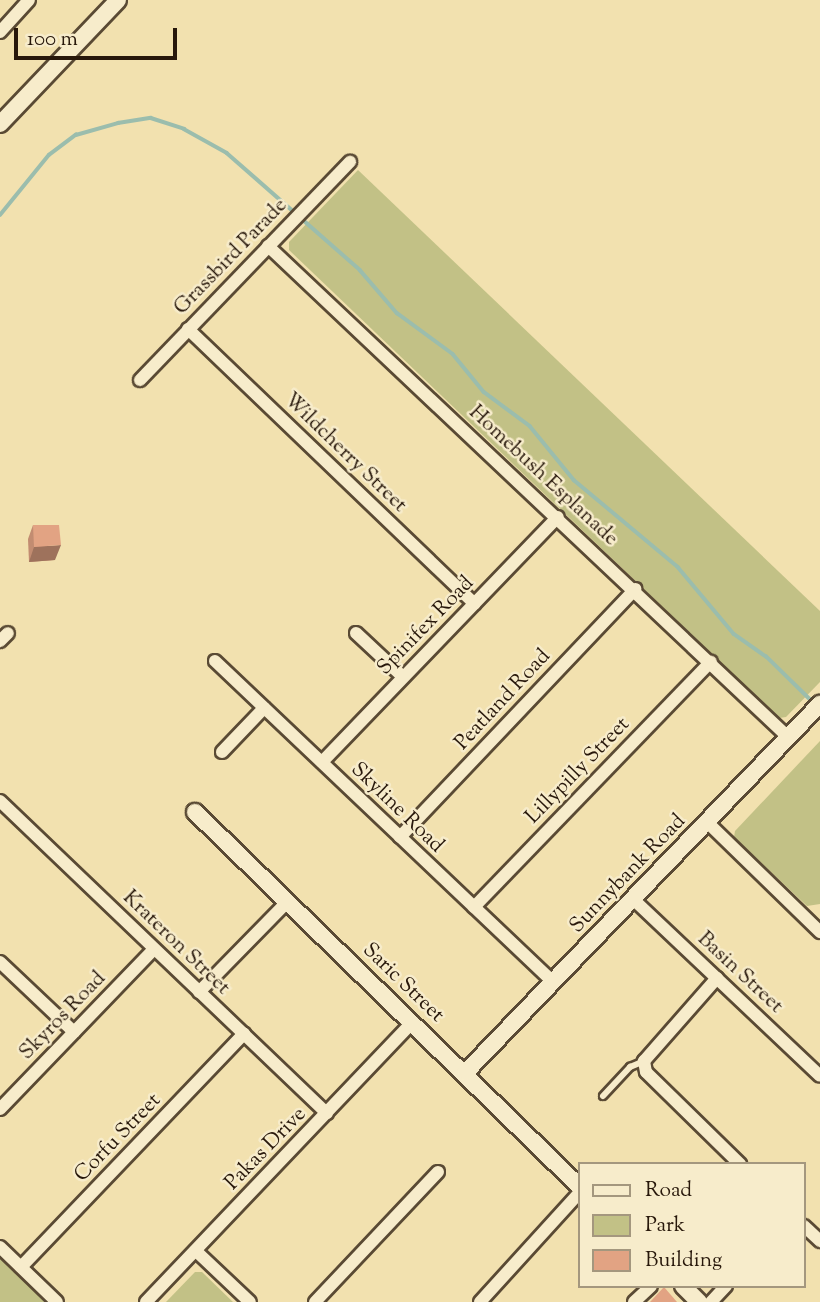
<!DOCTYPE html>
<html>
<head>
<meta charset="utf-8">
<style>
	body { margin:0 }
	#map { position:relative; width:820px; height:1302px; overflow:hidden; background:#f2e1af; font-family:"Sorts Mill Goudy",serif }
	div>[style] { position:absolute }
	.green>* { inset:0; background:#c2c186 }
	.stream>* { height:3.5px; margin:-1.75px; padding:0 1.75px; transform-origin:1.75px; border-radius:1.75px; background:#9bbdad }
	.roads { filter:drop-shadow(2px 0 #5a4a34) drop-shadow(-2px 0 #5a4a34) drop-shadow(0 2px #5a4a34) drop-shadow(0 -2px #5a4a34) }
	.lane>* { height:6px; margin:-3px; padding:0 3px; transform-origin:3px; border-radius:3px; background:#f7eccb }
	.street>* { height:12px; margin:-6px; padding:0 6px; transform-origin:6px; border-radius:6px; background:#f7eccb }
	.secondary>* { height:16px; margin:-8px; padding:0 8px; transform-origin:8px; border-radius:8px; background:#f7eccb }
	.wall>* { inset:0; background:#c28c71 }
	.shaded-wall>* { inset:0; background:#9e725c }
	.building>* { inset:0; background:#e2a383 }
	span { translate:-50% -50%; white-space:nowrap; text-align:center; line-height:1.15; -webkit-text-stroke:5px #f7eccb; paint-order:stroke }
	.street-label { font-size:21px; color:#28180b }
	.legend { position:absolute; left:578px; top:1162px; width:228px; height:126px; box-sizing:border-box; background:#f7eccb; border:2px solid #a4977e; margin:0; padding:9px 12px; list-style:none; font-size:21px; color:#28180b }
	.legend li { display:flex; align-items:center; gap:14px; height:35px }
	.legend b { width:35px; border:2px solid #a4977e }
	.scale { position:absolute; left:14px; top:28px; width:163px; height:32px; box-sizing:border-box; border:4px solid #28180b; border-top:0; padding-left:9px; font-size:21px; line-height:24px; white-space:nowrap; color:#28180b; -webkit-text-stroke:5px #f7eccb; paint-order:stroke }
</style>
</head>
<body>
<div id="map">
	<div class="green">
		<i style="clip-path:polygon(358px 170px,820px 611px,820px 682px,786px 717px,779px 718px,289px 250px,289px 242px)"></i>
		<i style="clip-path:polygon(820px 741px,820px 904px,807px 906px,734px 837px,735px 831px)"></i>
		<i style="clip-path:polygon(0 1257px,48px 1302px,0 1302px)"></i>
		<i style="clip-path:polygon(195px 1272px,202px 1272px,233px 1302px,166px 1302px)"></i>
	</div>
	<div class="stream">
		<i style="left:0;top:215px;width:77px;rotate:-50.8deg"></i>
		<i style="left:49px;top:155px;width:34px;rotate:-37deg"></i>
		<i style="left:76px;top:135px;width:44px;rotate:-15.9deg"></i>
		<i style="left:118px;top:123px;width:33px;rotate:-9deg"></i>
		<i style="left:151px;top:118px;width:35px;rotate:18deg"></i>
		<i style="left:184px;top:129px;width:49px;rotate:29.2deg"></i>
		<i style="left:227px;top:153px;width:177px;rotate:41.3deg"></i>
		<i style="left:360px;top:270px;width:57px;rotate:49.3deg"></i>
		<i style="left:397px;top:313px;width:69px;rotate:36.2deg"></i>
		<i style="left:453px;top:354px;width:49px;rotate:50.8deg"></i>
		<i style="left:484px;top:392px;width:57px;rotate:36.5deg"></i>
		<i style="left:530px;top:426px;width:70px;rotate:50.8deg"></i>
		<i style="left:574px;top:480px;width:136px;rotate:39.9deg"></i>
		<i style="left:678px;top:567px;width:87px;rotate:50.1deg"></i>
		<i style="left:734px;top:634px;width:39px;rotate:35deg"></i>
		<i style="left:766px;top:656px;width:66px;rotate:44.4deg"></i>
	</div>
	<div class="roads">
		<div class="lane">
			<i style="left:603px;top:1096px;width:40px;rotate:-47deg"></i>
			<i style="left:630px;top:1067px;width:15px;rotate:-23deg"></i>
		</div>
		<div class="street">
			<i style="left:0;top:32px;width:43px;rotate:-47.8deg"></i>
			<i style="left:268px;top:246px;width:715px;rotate:43.36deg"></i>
			<i style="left:188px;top:329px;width:397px;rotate:43.8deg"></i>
			<i style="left:140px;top:380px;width:303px;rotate:-46.1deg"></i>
			<i style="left:356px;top:633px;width:64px;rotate:43.1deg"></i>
			<i style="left:0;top:641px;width:11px;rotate:-45deg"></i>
			<i style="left:215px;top:661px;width:466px;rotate:43.5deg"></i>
			<i style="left:222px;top:752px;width:61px;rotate:-46.3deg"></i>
			<i style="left:322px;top:762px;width:340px;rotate:-46.1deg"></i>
			<i style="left:0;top:801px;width:452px;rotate:43.7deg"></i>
			<i style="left:707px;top:822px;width:158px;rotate:44.2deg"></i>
			<i style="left:400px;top:837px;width:342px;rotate:-46.5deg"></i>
			<i style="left:633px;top:899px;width:257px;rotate:43.4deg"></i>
			<i style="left:474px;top:907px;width:341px;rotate:-46deg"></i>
			<i style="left:0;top:962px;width:102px;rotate:43.4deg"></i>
			<i style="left:717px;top:978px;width:111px;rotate:131.3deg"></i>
			<i style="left:644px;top:1061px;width:11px;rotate:80deg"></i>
			<i style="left:646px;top:1072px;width:132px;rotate:44.4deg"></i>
			<i style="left:199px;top:992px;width:127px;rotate:-45.6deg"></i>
			<i style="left:0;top:1109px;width:222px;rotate:-46.1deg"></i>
			<i style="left:804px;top:1226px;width:22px;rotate:43deg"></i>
			<i style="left:0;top:1247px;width:79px;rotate:44deg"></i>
			<i style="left:196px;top:1251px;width:74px;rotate:43.4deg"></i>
			<i style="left:21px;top:1267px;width:323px;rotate:-46.3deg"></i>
			<i style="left:146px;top:1302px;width:387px;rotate:-46.4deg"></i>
			<i style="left:315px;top:1302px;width:179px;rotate:-46.6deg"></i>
			<i style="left:480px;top:1302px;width:149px;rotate:-47.7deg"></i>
			<i style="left:634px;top:1302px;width:23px;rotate:-43deg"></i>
			<i style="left:711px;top:1302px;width:22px;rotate:-47deg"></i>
		</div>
		<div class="secondary">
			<i style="left:0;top:124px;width:171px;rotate:-46.4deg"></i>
			<i style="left:195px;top:812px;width:537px;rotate:44.25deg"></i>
			<i style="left:466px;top:1072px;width:511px;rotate:-46.11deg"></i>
			<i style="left:683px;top:1286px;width:23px;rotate:45deg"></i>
		</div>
	</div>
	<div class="wall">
		<i style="clip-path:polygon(33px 525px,55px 560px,29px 562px,28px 539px)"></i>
	</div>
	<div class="shaded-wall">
		<i style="clip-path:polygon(61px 545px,55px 560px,29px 562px,34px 547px)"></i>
	</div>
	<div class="building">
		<i style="clip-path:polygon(33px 525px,59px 525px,61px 545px,34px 547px)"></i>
		<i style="clip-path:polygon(664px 1287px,677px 1302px,650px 1302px)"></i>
	</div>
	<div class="street-label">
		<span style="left:231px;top:257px;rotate:-46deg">Grassbird Parade</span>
		<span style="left:345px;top:453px;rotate:44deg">Wildcherry Street</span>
		<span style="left:543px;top:476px;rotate:43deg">Homebush Esplanade</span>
		<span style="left:426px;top:626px;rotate:-46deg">Spinifex Road</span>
		<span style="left:503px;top:700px;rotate:-47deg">Peatland Road</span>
		<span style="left:578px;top:771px;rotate:-46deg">Lillypilly Street</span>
		<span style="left:397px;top:808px;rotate:44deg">Skyline Road</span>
		<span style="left:628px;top:874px;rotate:-46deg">Sunnybank Road</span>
		<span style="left:176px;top:943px;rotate:44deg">Krateron Street</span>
		<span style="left:740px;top:973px;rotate:43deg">Basin Street</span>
		<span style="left:403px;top:983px;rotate:44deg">Saric Street</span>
		<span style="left:63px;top:1016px;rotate:-46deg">Skyros Road</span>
		<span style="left:118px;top:1138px;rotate:-46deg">Corfu Street</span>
		<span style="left:266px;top:1149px;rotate:-46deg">Pakas Drive</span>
	</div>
	<ul class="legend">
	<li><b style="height:9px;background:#f7eccb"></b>Road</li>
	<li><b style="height:19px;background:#c2c186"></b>Park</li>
	<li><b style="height:19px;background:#e2a383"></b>Building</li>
	</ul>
	<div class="scale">100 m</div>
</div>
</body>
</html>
